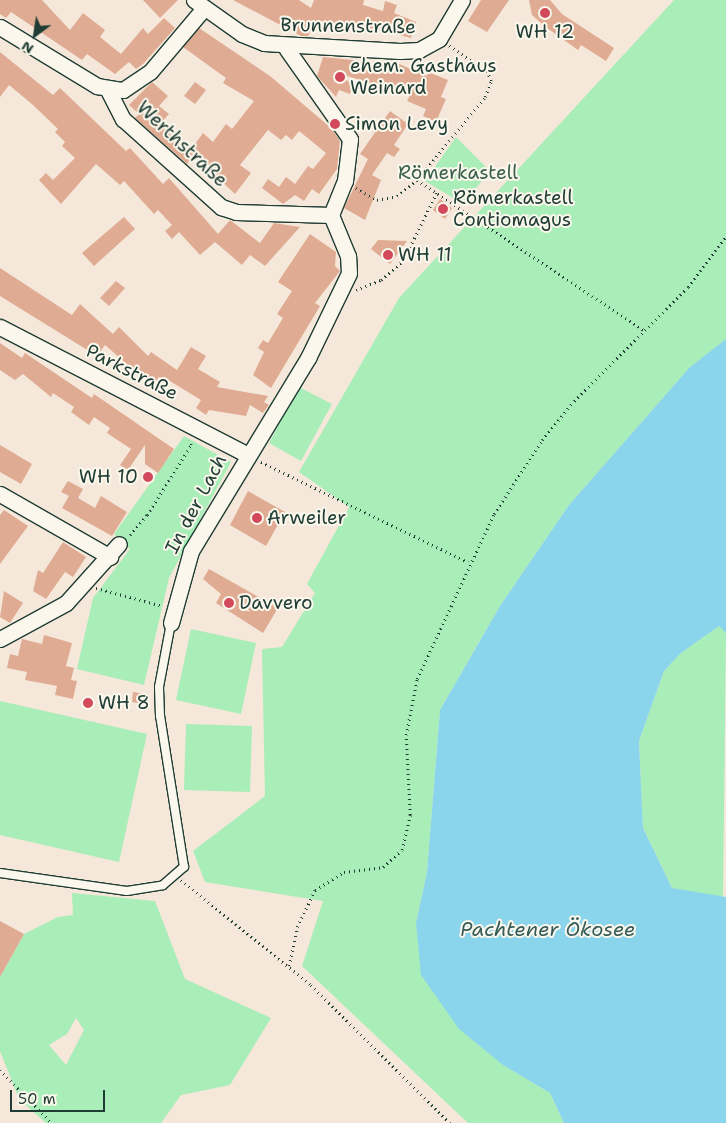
<!DOCTYPE html>
<html>
<head>
<meta charset="utf-8">
<style>
	body { margin:0 }
	#map { position:relative; width:726px; height:1123px; overflow:hidden; background:#f5e8da; font-family:"Shantell Sans",sans-serif }
	div>[style] { position:absolute }
	.green>* { inset:0; background:#a9edb8 }
	.water>* { inset:0; background:#8bd5ec }
	.building>* { inset:0; background:#dfac93 }
	.path>* { height:2.5px; margin-top:-1.25px; transform-origin:0; background:repeating-linear-gradient(90deg,#1f3d34 0 1px,transparent 0 5px) }
	.roads { filter:drop-shadow(1px 0 #1f3d34) drop-shadow(-1px 0 #1f3d34) drop-shadow(0 1px #1f3d34) drop-shadow(0 -1px #1f3d34) }
	.service>* { height:8px; margin:-4px; padding:0 4px; transform-origin:4px; border-radius:4px; background:#fbf7ec }
	.minor>* { height:15px; margin:-7.5px; padding:0 7.5px; transform-origin:7.5px; border-radius:7.5px; background:#fbf7ec }
	.dots>* { width:14px; height:14px; translate:-50% -50%; box-sizing:border-box; border:2px solid #fbf7ec; border-radius:50% }
	span { translate:-50% -50%; white-space:nowrap; text-align:center; line-height:1.15; -webkit-text-stroke:4px #fbf7ec; paint-order:stroke }
	.street-label { font-size:19px; color:#1f3d34 }
	.poi-label { font-size:19px; color:#1f3d34 }
	.left { translate:0 -50%; text-align:left }
	.right { translate:-100% -50%; text-align:right }
	.park-label { font-size:19px; color:#3b604e }
	.water-label { font-size:20px; color:#355b59; font-style:italic }
	.north { position:absolute; left:10px; top:10px; width:50px; height:50px; -webkit-text-stroke:4px #fbf7ec; paint-order:stroke; rotate:211deg; font-size:14px; font-weight:700; line-height:20px; text-align:center; color:#1f3d34 }
	.north::after { content:''; display:block; margin:auto; width:18px; height:22px; background:#1f3d34; clip-path:polygon(50% 0,100% 100%,50% 72%,0 100%) }
	.scale { position:absolute; left:10px; top:1090px; width:95px; height:22px; box-sizing:border-box; border:2px solid #1f3d34; border-top:0; padding-left:6px; font-size:15px; line-height:18px; white-space:nowrap; color:#1f3d34; -webkit-text-stroke:4px #fbf7ec; paint-order:stroke }
</style>
</head>
<body>
<div id="map">
	<div class="green">
		<i style="clip-path:polygon(674px 0,726px 0,726px 339px,690px 367px,569px 505px,500px 606px,440px 710px,427px 872px,416px 923px,503px 1065px,550px 1093px,564px 1123px,468px 1123px,302px 966px,323px 901px,205px 882px,193px 851px,265px 796px,262px 649px,282px 647px,315px 593px,307px 584px,349px 507px,299px 472px,399px 298px)"></i>
		<i style="clip-path:polygon(456px 137px,490px 171px,463px 204px,425px 181px)"></i>
		<i style="clip-path:polygon(299px 387px,332px 404px,301px 461px,269px 443px)"></i>
		<i style="clip-path:polygon(184px 436px,231px 462px,169px 578px,144px 685px,77px 669px,93px 598px,130px 549px,114px 534px)"></i>
		<i style="clip-path:polygon(720px 625px,726px 633px,723px 899px,672px 888px,643px 828px,639px 741px,664px 671px,681px 653px)"></i>
		<i style="clip-path:polygon(191px 629px,256px 643px,241px 714px,176px 700px)"></i>
		<i style="clip-path:polygon(0 701px,147px 734px,119px 862px,0 835px)"></i>
		<i style="clip-path:polygon(186px 724px,252px 726px,250px 792px,184px 790px)"></i>
		<i style="clip-path:polygon(evenodd,72px 893px,155px 901px,185px 979px,271px 1018px,230px 1085px,181px 1095px,161px 1123px,46px 1123px,19px 1099px,0 1051px,0 977px,24px 934px,58px 917px,73px 915px,72px 893px,76px 1018px,84px 1030px,66px 1065px,49px 1045px,67px 1034px,76px 1018px)"></i>
	</div>
	<div class="water">
		<i style="clip-path:polygon(726px 339px,726px 633px,719px 626px,681px 653px,664px 671px,639px 741px,643px 828px,672px 888px,726px 897px,726px 1123px,564px 1123px,550px 1093px,503px 1065px,459px 1029px,421px 975px,416px 923px,427px 872px,440px 710px,500px 606px,569px 505px,690px 367px)"></i>
	</div>
	<div class="building">
		<i style="clip-path:polygon(0 0,42px 0,70px 30px,83px 13px,105px 30px,100px 37px,121px 54px,143px 28px,148px 34px,164px 18px,175px 28px,143px 64px,136px 69px,129px 62px,115px 74px,87px 54px,82px 60px,11px 12px,6px 18px,0 14px)"></i>
		<i style="clip-path:polygon(143px 0,178px 0,160px 18px)"></i>
		<i style="clip-path:polygon(233px 0,299px 0,311px 8px,314px 0,364px 0,363px 5px,383px 11px,385px 1px,397px 5px,394px 13px,416px 22px,411px 38px,378px 29px,376px 34px,355px 31px,317px 20px,308px 36px,301px 36px)"></i>
		<i style="clip-path:polygon(481px 0,509px 0,487px 32px,468px 21px)"></i>
		<i style="clip-path:polygon(529px 0,550px 0,562px 14px,614px 48px,606px 61px,581px 45px,578px 50px,547px 28px,532px 15px)"></i>
		<i style="clip-path:polygon(199px 28px,270px 76px,331px 128px,340px 141px,337px 169px,319px 194px,312px 189px,304px 201px,295px 195px,283px 204px,262px 188px,268px 179px,279px 187px,286px 177px,295px 184px,308px 166px,313px 169px,326px 153px,299px 131px,292px 140px,286px 135px,281px 140px,268px 130px,240px 165px,251px 173px,235px 194px,194px 155px,187px 164px,135px 118px,139px 114px,129px 105px,152px 82px,168px 96px,159px 106px,169px 114px,160px 124px,182px 146px,186px 142px,192px 148px,203px 133px,213px 142px,226px 124px,232px 129px,254px 101px,223px 83px,226px 78px,183px 47px)"></i>
		<i style="clip-path:polygon(0 52px,53px 95px,60px 88px,126px 151px,130px 148px,163px 184px,169px 178px,218px 234px,230px 220px,260px 243px,274px 223px,300px 227px,265px 266px,250px 255px,242px 265px,215px 242px,200px 255px,179px 232px,172px 239px,165px 231px,172px 225px,158px 210px,154px 214px,124px 181px,120px 185px,96px 164px,61px 204px,39px 180px,46px 173px,53px 180px,75px 158px,62px 146px,65px 142px,55px 132px,58px 129px,33px 105px,9px 85px,0 97px)"></i>
		<i style="clip-path:polygon(323px 57px,353px 60px,392px 73px,397px 63px,427px 76px,428px 72px,448px 80px,441px 97px,446px 99px,436px 122px,423px 116px,426px 109px,407px 101px,410px 95px,337px 73px,353px 85px,350px 94px,339px 90px,336px 97px,317px 76px)"></i>
		<i style="clip-path:polygon(195px 82px,206px 90px,195px 104px,184px 96px)"></i>
		<i style="clip-path:polygon(390px 111px,408px 124px,394px 145px,400px 149px,394px 157px,387px 153px,372px 175px,381px 180px,365px 220px,344px 208px,368px 159px,360px 154px)"></i>
		<i style="clip-path:polygon(440px 199px,452px 208px,445px 219px,433px 210px)"></i>
		<i style="clip-path:polygon(124px 217px,135px 229px,94px 266px,82px 253px)"></i>
		<i style="clip-path:polygon(310px 234px,336px 252px,335px 266px,340px 271px,315px 303px,320px 306px,271px 388px,253px 375px,264px 352px,258px 348px,263px 340px,268px 343px,283px 318px,277px 314px,292px 291px,278px 282px)"></i>
		<i style="clip-path:polygon(378px 240px,407px 241px,390px 264px,371px 249px)"></i>
		<i style="clip-path:polygon(0 268px,72px 315px,80px 304px,113px 334px,119px 327px,148px 356px,151px 352px,177px 370px,191px 347px,206px 356px,198px 369px,220px 382px,217px 387px,268px 396px,264px 402px,269px 405px,263px 413px,250px 405px,246px 416px,209px 410px,206px 415px,196px 408px,201px 400px,168px 380px,159px 377px,152px 386px,105px 345px,97px 356px,0 296px)"></i>
		<i style="clip-path:polygon(116px 281px,125px 288px,109px 306px,100px 298px)"></i>
		<i style="clip-path:polygon(0 343px,22px 358px,25px 353px,92px 398px,94px 394px,174px 449px,158px 473px,145px 464px,145px 445px,128px 470px,120px 465px,131px 449px,107px 433px,110px 428px,94px 417px,89px 425px,71px 412px,74px 407px,53px 393px,51px 397px,23px 374px,15px 380px,0 370px)"></i>
		<i style="clip-path:polygon(0 445px,32px 464px,21px 484px,0 472px)"></i>
		<i style="clip-path:polygon(68px 481px,83px 489px,78px 498px,95px 508px,101px 496px,127px 512px,112px 536px,62px 508px,69px 496px,61px 492px)"></i>
		<i style="clip-path:polygon(248px 491px,285px 512px,266px 546px,230px 525px)"></i>
		<i style="clip-path:polygon(4px 510px,28px 526px,0 564px,0 515px)"></i>
		<i style="clip-path:polygon(63px 542px,86px 557px,73px 577px,65px 572px,46px 599px,33px 591px,38px 570px,43px 573px)"></i>
		<i style="clip-path:polygon(209px 569px,278px 608px,263px 633px,216px 603px,221px 594px,203px 579px)"></i>
		<i style="clip-path:polygon(4px 591px,23px 603px,10px 623px,0 617px)"></i>
		<i style="clip-path:polygon(44px 635px,72px 643px,66px 666px,74px 668px,71px 680px,77px 681px,73px 699px,55px 695px,57px 686px,25px 680px,27px 672px,7px 668px,10px 654px,18px 656px,22px 639px,42px 644px)"></i>
		<i style="clip-path:polygon(133px 692px,145px 694px,144px 704px,132px 702px)"></i>
		<i style="clip-path:polygon(0 921px,24px 934px,0 977px)"></i>
	</div>
	<div class="path">
		<i style="left:417px;top:180px;width:272px;rotate:33.5deg"></i>
		<i style="left:356px;top:188px;width:24px;rotate:30deg"></i>
		<i style="left:377px;top:200px;width:20px;rotate:-11deg"></i>
		<i style="left:397px;top:196px;width:26px;rotate:-39deg"></i>
		<i style="left:417px;top:180px;width:107px;rotate:-50.7deg"></i>
		<i style="left:485px;top:97px;width:17px;rotate:-69deg"></i>
		<i style="left:491px;top:81px;width:10px;rotate:-114deg"></i>
		<i style="left:487px;top:72px;width:46px;rotate:-145.6deg"></i>
		<i style="left:356px;top:290px;width:27px;rotate:-22deg"></i>
		<i style="left:381px;top:280px;width:29px;rotate:-41deg"></i>
		<i style="left:403px;top:261px;width:77px;rotate:-63.8deg"></i>
		<i style="left:261px;top:462px;width:230px;rotate:25.8deg"></i>
		<i style="left:130px;top:535px;width:26px;rotate:-50deg"></i>
		<i style="left:147px;top:515px;width:83px;rotate:-57.8deg"></i>
		<i style="left:191px;top:445px;width:5px;rotate:-112deg"></i>
		<i style="left:96px;top:588px;width:69px;rotate:15deg"></i>
		<i style="left:181px;top:880px;width:167px;rotate:38.9deg"></i>
		<i style="left:311px;top:985px;width:196px;rotate:44.8deg"></i>
		<i style="left:289px;top:966px;width:40px;rotate:-78deg"></i>
		<i style="left:297px;top:927px;width:41px;rotate:-64.1deg"></i>
		<i style="left:315px;top:890px;width:34px;rotate:-32deg"></i>
		<i style="left:344px;top:872px;width:39px;rotate:-7deg"></i>
		<i style="left:383px;top:867px;width:25px;rotate:-42deg"></i>
		<i style="left:402px;top:850px;width:36px;rotate:-77deg"></i>
		<i style="left:410px;top:815px;width:80px;rotate:-92.9deg"></i>
		<i style="left:406px;top:735px;width:57px;rotate:-78.9deg"></i>
		<i style="left:417px;top:679px;width:182px;rotate:-65deg"></i>
		<i style="left:494px;top:514px;width:88px;rotate:-57deg"></i>
		<i style="left:542px;top:440px;width:50px;rotate:-50.6deg"></i>
		<i style="left:574px;top:401px;width:161px;rotate:-45deg"></i>
		<i style="left:688px;top:287px;width:64px;rotate:-53.3deg"></i>
		<i style="left:0;top:1070px;width:74px;rotate:45.5deg"></i>
	</div>
	<div class="roads">
		<div class="service">
			<i style="left:0;top:873px;width:128px;rotate:8.1deg"></i>
			<i style="left:127px;top:891px;width:36px;rotate:-9deg"></i>
			<i style="left:163px;top:885px;width:28px;rotate:-41deg"></i>
			<i style="left:184px;top:867px;width:153px;rotate:-99deg"></i>
			<i style="left:160px;top:716px;width:29px;rotate:-92deg"></i>
			<i style="left:159px;top:687px;width:65px;rotate:-79.4deg"></i>
		</div>
		<div class="minor">
			<i style="left:194px;top:0;width:59px;rotate:35.3deg"></i>
			<i style="left:242px;top:34px;width:24px;rotate:22deg"></i>
			<i style="left:264px;top:43px;width:136px;rotate:3.4deg"></i>
			<i style="left:400px;top:51px;width:19px;rotate:-3deg"></i>
			<i style="left:419px;top:50px;width:23px;rotate:-29deg"></i>
			<i style="left:439px;top:39px;width:45px;rotate:-59.5deg"></i>
			<i style="left:0;top:27px;width:114px;rotate:31.3deg"></i>
			<i style="left:97px;top:86px;width:26px;rotate:9deg"></i>
			<i style="left:123px;top:90px;width:32px;rotate:-34deg"></i>
			<i style="left:150px;top:72px;width:84px;rotate:-49.8deg"></i>
			<i style="left:108px;top:90px;width:33px;rotate:63deg"></i>
			<i style="left:123px;top:119px;width:132px;rotate:41.9deg"></i>
			<i style="left:221px;top:207px;width:16px;rotate:18deg"></i>
			<i style="left:236px;top:212px;width:95px;rotate:1.8deg"></i>
			<i style="left:0;top:327px;width:277px;rotate:27.3deg"></i>
			<i style="left:0;top:494px;width:127px;rotate:29.8deg"></i>
			<i style="left:171px;top:623px;width:75px;rotate:-74.5deg"></i>
			<i style="left:191px;top:551px;width:226px;rotate:-58.8deg"></i>
			<i style="left:308px;top:358px;width:94px;rotate:-64.2deg"></i>
			<i style="left:349px;top:273px;width:17px;rotate:-93deg"></i>
			<i style="left:348px;top:256px;width:44px;rotate:-112.5deg"></i>
			<i style="left:331px;top:215px;width:37px;rotate:-68deg"></i>
			<i style="left:345px;top:181px;width:42px;rotate:-83.2deg"></i>
			<i style="left:350px;top:139px;width:111px;rotate:-125.1deg"></i>
			<i style="left:0;top:639px;width:75px;rotate:-28.6deg"></i>
			<i style="left:66px;top:603px;width:79px;rotate:-48.1deg"></i>
		</div>
	</div>
	<div class="dots">
		<i style="left:545px;top:13px;background:#d1495b"></i>
		<i style="left:340px;top:77px;background:#d1495b"></i>
		<i style="left:335px;top:124px;background:#d1495b"></i>
		<i style="left:443px;top:209px;background:#d1495b"></i>
		<i style="left:388px;top:255px;background:#d1495b"></i>
		<i style="left:148px;top:477px;background:#d1495b"></i>
		<i style="left:257px;top:518px;background:#d1495b"></i>
		<i style="left:229px;top:603px;background:#d1495b"></i>
		<i style="left:88px;top:703px;background:#d1495b"></i>
	</div>
	<div class="street-label">
		<span style="left:348px;top:26px;rotate:1deg">Brunnenstraße</span>
		<span style="left:182px;top:144px;rotate:43deg">Werthstraße</span>
		<span style="left:132px;top:372px;rotate:27deg">Parkstraße</span>
		<span style="left:196px;top:504px;rotate:-62deg">In der Lach</span>
	</div>
	<div class="poi-label">
		<span style="left:545px;top:32px">WH 12</span>
		<span class="left" style="left:350px;top:77px">ehem. Gasthaus<br>Weinard</span>
		<span class="left" style="left:345px;top:124px">Simon Levy</span>
		<span class="left" style="left:453px;top:209px">Römerkastell<br>Contiomagus</span>
		<span class="left" style="left:398px;top:255px">WH 11</span>
		<span class="right" style="left:138px;top:477px">WH 10</span>
		<span class="left" style="left:267px;top:518px">Arweiler</span>
		<span class="left" style="left:239px;top:603px">Davvero</span>
		<span class="left" style="left:98px;top:703px">WH 8</span>
	</div>
	<div class="park-label">
		<span style="left:458px;top:173px">Römerkastell</span>
	</div>
	<div class="water-label">
		<span style="left:548px;top:929px">Pachtener Ökosee</span>
	</div>
	<div class="north">N</div>
	<div class="scale">50 m</div>
</div>
</body>
</html>
